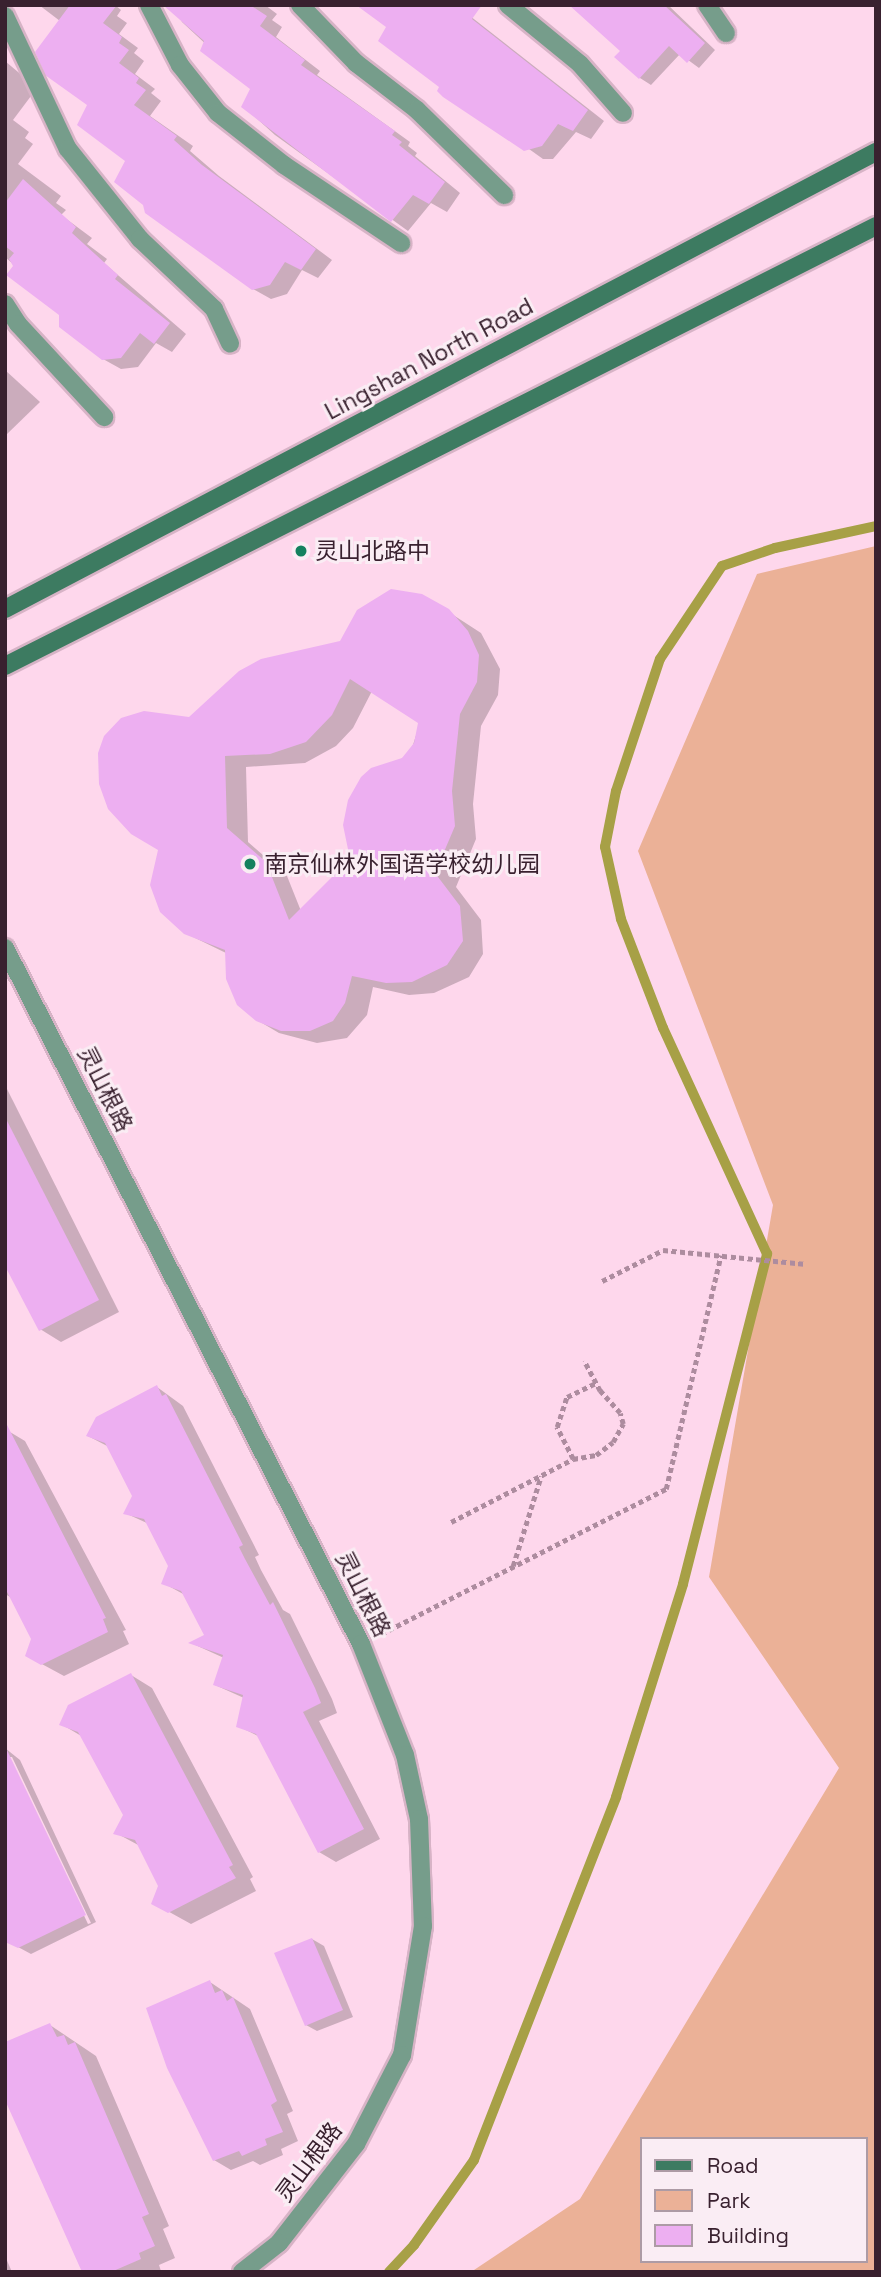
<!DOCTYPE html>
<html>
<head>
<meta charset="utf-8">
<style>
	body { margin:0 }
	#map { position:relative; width:881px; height:2277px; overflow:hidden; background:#fed7ec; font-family:"Space Grotesk","Noto Sans SC",sans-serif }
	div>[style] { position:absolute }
	.green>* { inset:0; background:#ebb197 }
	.shadow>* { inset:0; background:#0003 }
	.stream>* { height:10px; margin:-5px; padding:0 5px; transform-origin:5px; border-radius:5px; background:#a7a046 }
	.building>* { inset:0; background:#edaff1 }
	.path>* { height:4.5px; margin-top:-2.25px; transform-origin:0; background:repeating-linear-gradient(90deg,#ad8c9f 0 5px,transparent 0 8.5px) }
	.roads { filter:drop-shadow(2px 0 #d7b3c6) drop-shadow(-2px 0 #d7b3c6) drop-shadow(0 2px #d7b3c6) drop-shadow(0 -2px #d7b3c6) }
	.service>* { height:18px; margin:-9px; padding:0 9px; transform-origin:9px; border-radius:9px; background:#769d8b }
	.minor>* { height:18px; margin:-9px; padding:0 9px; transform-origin:9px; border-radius:9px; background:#769d8b }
	.secondary>* { height:18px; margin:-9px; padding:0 9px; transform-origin:9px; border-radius:9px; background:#3d7b61 }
	.dots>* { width:19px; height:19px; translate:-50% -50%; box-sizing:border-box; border:4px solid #faedf4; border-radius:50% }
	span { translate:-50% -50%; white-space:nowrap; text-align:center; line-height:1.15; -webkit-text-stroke:6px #faedf4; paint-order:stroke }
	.street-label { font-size:23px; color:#39212f }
	.poi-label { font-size:23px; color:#39212f }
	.left { translate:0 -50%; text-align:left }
	.frame { position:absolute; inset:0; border:7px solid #39212f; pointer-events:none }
	.legend { position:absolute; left:640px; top:2137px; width:228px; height:126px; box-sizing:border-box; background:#faedf4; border:2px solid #ad9ba5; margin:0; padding:9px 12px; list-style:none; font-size:21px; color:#39212f }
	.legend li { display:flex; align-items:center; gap:14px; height:35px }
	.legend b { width:35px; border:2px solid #ad9ba5 }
</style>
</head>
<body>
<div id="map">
	<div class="green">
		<i style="clip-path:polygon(evenodd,876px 546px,876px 2272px,471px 2272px,580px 2199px,839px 1768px,709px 1577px,773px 1205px,638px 851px,757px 574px,876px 546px,641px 2139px,865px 2139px,865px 2261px,641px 2261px,641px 2139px)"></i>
	</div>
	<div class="shadow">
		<i style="clip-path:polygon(39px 5px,115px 5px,121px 10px,117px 16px,127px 23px,119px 34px,138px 48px,134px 53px,144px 61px,135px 74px,155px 89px,151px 93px,161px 101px,150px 116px,193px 146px,190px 151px,219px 176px,332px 260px,318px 278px,302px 270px,287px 294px,271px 299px,253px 289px,127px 161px,90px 105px,60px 21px)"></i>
		<i style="clip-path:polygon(183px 5px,265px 5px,277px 14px,272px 20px,282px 27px,276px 37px,320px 71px,317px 75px,410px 142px,408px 146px,417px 153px,415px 156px,460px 193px,447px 212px,431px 203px,408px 231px,275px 135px,244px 107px,253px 88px,182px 22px,179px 16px)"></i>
		<i style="clip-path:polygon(456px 5px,604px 121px,591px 139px,576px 132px,553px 159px,543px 159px,442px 87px)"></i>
		<i style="clip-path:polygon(570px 5px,668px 5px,715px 50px,699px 68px,680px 54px,651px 85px,640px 78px,622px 51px)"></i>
		<i style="clip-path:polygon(5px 61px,37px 88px,13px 120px,29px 132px,25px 138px,33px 144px,18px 164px,61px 196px,56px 203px,66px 210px,61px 215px,92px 238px,87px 244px,107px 259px,104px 263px,186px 334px,172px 352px,156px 343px,138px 367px,121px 369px,103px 359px,36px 284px,5px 257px)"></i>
		<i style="clip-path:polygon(5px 370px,40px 402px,5px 436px)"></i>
		<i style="clip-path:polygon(evenodd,391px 591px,444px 609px,481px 633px,500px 669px,498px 695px,481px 726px,473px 804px,476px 839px,456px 887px,481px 920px,483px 954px,469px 977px,434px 993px,409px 995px,373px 987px,367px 1015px,347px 1038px,317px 1043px,279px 1033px,257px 1020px,228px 954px,185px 933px,160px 850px,104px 796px,99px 771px,106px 737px,189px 718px,341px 642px,358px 611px,391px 591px,372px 691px,420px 723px,411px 751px,394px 765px,352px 859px,301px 911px,287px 876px,248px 842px,246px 767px,305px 763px,336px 746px,353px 728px,372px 691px)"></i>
		<i style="clip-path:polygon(5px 1085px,119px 1312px,61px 1342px,40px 1329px,5px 1260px)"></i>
		<i style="clip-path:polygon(157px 1387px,183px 1406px,259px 1555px,255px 1557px,261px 1570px,283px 1610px,290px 1614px,332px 1699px,337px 1713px,319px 1721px,380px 1839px,336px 1862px,319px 1852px,260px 1737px,238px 1726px,244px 1698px,215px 1685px,224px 1658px,191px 1643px,206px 1635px,185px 1595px,163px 1583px,170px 1566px,149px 1524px,125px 1513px,134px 1496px,109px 1447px,88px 1436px)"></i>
		<i style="clip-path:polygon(5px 1429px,25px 1441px,126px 1630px,123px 1631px,129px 1644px,64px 1676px,27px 1656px,33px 1639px,12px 1598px,5px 1594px)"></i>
		<i style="clip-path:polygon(131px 1675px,152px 1688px,253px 1877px,250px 1879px,256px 1891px,191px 1924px,153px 1903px,160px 1886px,140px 1846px,116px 1833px,125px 1815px,83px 1737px,61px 1724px)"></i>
		<i style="clip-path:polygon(evenodd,5px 1748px,20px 1760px,96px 1922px,31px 1954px,5px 1940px,5px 1748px,9px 1757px,12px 1757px,91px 1923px,88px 1924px,9px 1757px)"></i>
		<i style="clip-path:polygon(312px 1939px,324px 1946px,353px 2017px,317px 2031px,306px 2025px)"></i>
		<i style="clip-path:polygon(210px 1982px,250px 2009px,293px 2111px,287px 2114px,298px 2141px,281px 2149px,283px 2155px,260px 2165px,253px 2161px,231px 2170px,214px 2160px,169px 2067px)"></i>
		<i style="clip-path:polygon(50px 2025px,96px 2056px,169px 2226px,163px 2229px,175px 2258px,159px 2265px,161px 2271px,84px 2272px)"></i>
		<i style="clip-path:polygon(5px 2256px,12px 2272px,5px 2272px)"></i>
	</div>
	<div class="stream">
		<i style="left:389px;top:2272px;width:37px;rotate:-47deg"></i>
		<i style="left:414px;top:2245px;width:104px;rotate:-54.8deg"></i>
		<i style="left:474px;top:2160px;width:390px;rotate:-68.6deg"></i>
		<i style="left:616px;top:1797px;width:223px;rotate:-72.5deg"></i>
		<i style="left:683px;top:1584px;width:341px;rotate:-75.7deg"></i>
		<i style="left:767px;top:1254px;width:249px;rotate:-114.7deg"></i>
		<i style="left:663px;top:1028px;width:117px;rotate:-111.1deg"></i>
		<i style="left:621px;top:919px;width:74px;rotate:-102.5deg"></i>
		<i style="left:605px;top:847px;width:57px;rotate:-78.9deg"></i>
		<i style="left:616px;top:791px;width:139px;rotate:-71.6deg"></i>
		<i style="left:660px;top:659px;width:112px;rotate:-56.3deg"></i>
		<i style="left:722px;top:566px;width:56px;rotate:-18.8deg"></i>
		<i style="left:775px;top:548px;width:103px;rotate:-12.3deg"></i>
	</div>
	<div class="building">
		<i style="clip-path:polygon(70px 5px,117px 5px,103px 23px,122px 37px,119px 43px,129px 50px,119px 63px,139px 78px,136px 83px,146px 90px,134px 105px,177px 136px,174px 140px,202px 165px,316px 249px,301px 270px,285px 262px,270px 285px,252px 290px,145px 213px,143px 205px,114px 182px,125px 161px,77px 125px,87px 105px,45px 75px,35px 52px)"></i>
		<i style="clip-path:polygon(163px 5px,250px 5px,267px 16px,260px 26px,305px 60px,301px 65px,395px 131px,392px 135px,402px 142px,399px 145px,445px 182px,429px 204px,413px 195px,391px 222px,241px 107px,250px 89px,200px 51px,204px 41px)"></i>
		<i style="clip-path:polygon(356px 5px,482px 5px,472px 19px,588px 110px,573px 131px,558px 124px,542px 146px,524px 151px,443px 97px,437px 91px,439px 87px,378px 41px,386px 27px)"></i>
		<i style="clip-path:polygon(569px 5px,664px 5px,705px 43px,687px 63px,669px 46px,639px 79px,614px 57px,620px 51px)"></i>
		<i style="clip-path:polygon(23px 179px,76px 227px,72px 233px,118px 275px,115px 279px,170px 323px,154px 344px,140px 333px,121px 358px,102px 360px,59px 327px,59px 315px,6px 275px,13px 266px,9px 259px,14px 253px,5px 246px,5px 203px)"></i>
		<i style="clip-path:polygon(evenodd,391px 589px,422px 594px,449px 609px,468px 631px,479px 655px,477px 682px,460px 714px,452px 791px,455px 826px,435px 873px,460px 906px,463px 941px,447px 965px,412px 982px,386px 983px,352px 976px,345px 1003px,333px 1021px,310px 1031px,281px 1031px,256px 1021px,237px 1005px,226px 979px,225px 950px,184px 934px,160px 912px,150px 885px,158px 850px,131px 834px,108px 809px,99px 784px,98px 753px,104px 736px,121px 718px,144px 711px,189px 717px,239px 671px,261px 659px,340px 641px,357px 610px,391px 589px,350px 679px,418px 723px,414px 743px,402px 758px,371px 768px,361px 777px,348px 800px,343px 825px,350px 859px,289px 920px,266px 862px,227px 828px,225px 756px,270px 754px,306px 742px,332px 715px,350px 679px)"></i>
		<i style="clip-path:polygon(5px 1117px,99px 1300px,39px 1331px,5px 1266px)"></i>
		<i style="clip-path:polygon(157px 1385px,162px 1396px,166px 1394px,243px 1545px,239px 1547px,245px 1559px,270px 1605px,273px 1602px,315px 1688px,321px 1703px,303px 1712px,364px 1829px,318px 1853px,256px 1734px,236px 1727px,243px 1695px,213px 1685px,223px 1655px,188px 1643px,204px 1635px,181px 1591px,161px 1584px,168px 1566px,144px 1519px,123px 1514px,132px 1496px,105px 1443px,86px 1436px,96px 1417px)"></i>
		<i style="clip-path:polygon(5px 1421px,106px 1618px,103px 1619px,108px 1632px,41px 1665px,25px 1656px,31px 1639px,5px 1588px)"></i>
		<i style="clip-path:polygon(131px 1673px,233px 1865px,229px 1867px,236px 1878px,168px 1913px,151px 1904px,158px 1886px,135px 1840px,113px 1834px,123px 1815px,78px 1732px,59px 1725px,68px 1705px)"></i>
		<i style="clip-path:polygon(5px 1746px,86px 1915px,18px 1948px,5px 1942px)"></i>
		<i style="clip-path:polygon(312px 1938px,343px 2010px,305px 2026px,274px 1953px)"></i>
		<i style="clip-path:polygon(210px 1980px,215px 1993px,222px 1990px,227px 2001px,233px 1997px,277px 2101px,271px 2105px,283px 2132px,265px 2139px,267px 2145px,242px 2156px,239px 2151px,213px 2161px,167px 2068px,146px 2008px)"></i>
		<i style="clip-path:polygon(50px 2023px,57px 2037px,64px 2035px,68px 2045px,75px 2042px,149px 2214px,142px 2217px,155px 2246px,139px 2253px,141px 2259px,111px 2272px,82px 2272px,5px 2100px,5px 2042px)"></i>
	</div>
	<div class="path">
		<i style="left:602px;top:1281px;width:68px;rotate:-26.9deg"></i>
		<i style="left:663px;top:1250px;width:144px;rotate:5.6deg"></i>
		<i style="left:573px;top:1459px;width:36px;rotate:-117deg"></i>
		<i style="left:557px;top:1427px;width:32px;rotate:-72deg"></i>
		<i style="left:567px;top:1397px;width:32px;rotate:-26deg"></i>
		<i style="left:451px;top:1522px;width:137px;rotate:-27.3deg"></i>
		<i style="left:573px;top:1459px;width:23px;rotate:-10deg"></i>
		<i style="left:596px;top:1455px;width:21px;rotate:-37deg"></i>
		<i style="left:613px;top:1442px;width:21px;rotate:-61deg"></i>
		<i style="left:623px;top:1424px;width:11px;rotate:-105deg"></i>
		<i style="left:620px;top:1413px;width:30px;rotate:-132deg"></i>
		<i style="left:600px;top:1391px;width:34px;rotate:-118deg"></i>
		<i style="left:513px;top:1566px;width:94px;rotate:-72.7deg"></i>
		<i style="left:381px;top:1634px;width:320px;rotate:-27deg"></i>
		<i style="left:666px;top:1489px;width:240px;rotate:-76.8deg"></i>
	</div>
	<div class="roads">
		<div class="service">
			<i style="left:149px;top:5px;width:68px;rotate:62.7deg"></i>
			<i style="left:180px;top:65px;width:61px;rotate:51.6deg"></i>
			<i style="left:218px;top:113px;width:84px;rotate:38.2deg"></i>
			<i style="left:284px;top:165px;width:141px;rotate:33.7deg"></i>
			<i style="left:300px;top:5px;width:81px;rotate:46deg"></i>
			<i style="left:356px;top:63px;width:77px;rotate:37.6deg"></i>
			<i style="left:417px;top:110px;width:122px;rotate:44.3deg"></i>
			<i style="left:508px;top:5px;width:93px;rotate:39.3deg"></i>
			<i style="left:580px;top:64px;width:65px;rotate:48.7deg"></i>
			<i style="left:707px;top:5px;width:34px;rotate:56deg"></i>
			<i style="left:5px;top:16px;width:147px;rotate:64.7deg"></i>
			<i style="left:68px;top:149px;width:115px;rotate:51.3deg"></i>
			<i style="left:140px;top:239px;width:102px;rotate:43.4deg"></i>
			<i style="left:214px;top:309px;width:38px;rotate:65deg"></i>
			<i style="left:5px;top:304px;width:24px;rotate:57deg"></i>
			<i style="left:18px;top:324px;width:127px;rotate:47.2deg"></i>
		</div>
		<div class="minor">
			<i style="left:5px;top:948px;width:782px;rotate:62.91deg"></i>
			<i style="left:361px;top:1644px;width:119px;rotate:68.4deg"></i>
			<i style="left:405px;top:1755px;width:66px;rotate:77.7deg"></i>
			<i style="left:419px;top:1819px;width:107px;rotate:87.9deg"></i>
			<i style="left:423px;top:1926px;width:131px;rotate:99.2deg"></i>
			<i style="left:402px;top:2055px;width:100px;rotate:117.3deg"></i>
			<i style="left:356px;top:2144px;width:125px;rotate:127.9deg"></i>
			<i style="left:279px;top:2243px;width:47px;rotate:141.9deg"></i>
		</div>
		<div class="secondary">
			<i style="left:5px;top:609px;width:984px;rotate:-27.69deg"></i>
			<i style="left:5px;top:666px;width:976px;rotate:-26.8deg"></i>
		</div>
	</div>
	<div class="dots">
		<i style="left:301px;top:551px;background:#13815e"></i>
		<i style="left:250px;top:864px;background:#13815e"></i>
	</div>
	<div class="street-label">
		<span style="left:429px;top:359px;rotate:-28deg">Lingshan North Road</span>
		<span style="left:105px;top:1089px;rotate:63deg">灵山根路</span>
		<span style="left:363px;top:1594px;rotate:63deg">灵山根路</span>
		<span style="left:309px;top:2162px;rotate:-53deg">灵山根路</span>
	</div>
	<div class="poi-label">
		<span class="left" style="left:315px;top:551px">灵山北路中</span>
		<span class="left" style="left:264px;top:864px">南京仙林外国语学校幼儿园</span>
	</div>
	<div class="frame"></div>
	<ul class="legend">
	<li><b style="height:9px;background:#3d7b61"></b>Road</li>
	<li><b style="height:19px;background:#ebb197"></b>Park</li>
	<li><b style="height:19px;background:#edaff1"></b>Building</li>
	</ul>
</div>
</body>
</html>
